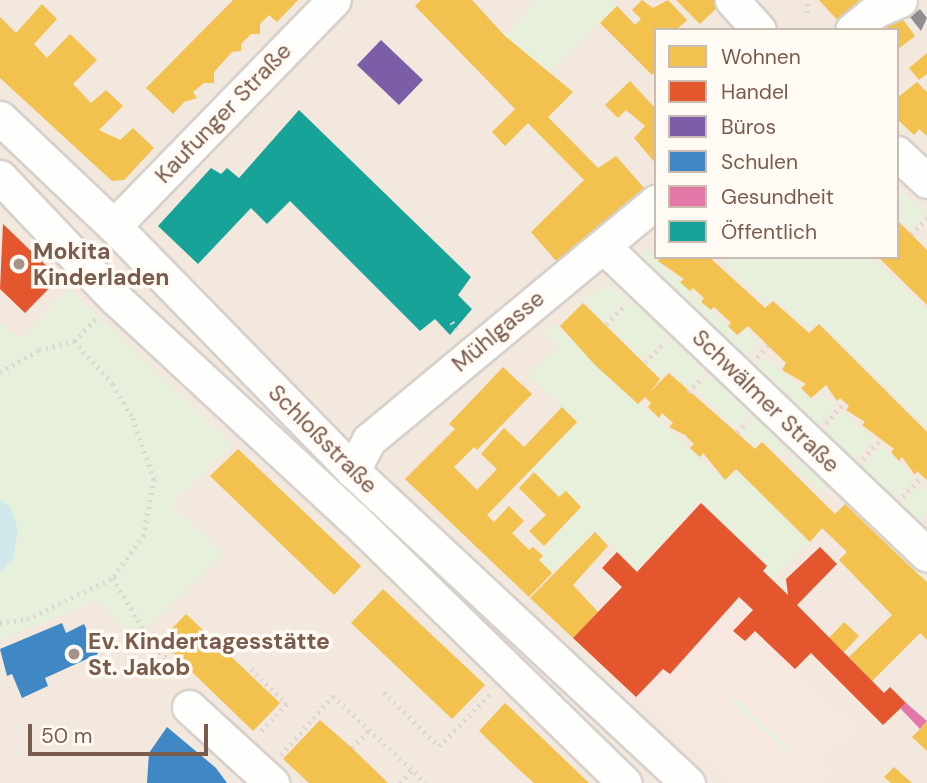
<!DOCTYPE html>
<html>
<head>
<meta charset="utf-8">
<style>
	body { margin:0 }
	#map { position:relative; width:927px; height:783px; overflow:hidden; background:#f9f5f0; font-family:"DM Sans",sans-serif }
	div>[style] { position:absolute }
	.residential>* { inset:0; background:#f2e8de }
	.commercial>* { inset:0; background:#f6e8e1 }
	.green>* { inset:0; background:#e7f0db }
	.water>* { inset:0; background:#d0e8ea }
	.homes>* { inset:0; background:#f2c14e }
	.shops>* { inset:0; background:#e4572e }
	.offices>* { inset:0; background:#7b5ea7 }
	.schools>* { inset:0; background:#3f88c5 }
	.health>* { inset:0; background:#e377a8 }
	.public>* { inset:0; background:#17a398 }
	.industry>* { inset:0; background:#8d8d92 }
	.path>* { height:4.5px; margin-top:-2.25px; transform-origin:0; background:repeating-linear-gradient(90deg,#dcd5d0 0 2px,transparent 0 7px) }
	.roads { filter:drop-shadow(2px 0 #d7d1cb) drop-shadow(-2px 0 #d7d1cb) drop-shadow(0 2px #d7d1cb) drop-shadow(0 -2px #d7d1cb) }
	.minor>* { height:33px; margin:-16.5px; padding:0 16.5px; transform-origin:16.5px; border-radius:16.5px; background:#fefefd }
	.dots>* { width:19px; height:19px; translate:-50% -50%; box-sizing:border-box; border:4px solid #fffaf3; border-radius:50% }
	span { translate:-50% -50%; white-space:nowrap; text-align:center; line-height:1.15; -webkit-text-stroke:7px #fffaf3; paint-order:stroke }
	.street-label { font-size:23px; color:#7a5c4d }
	.poi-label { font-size:23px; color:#7a5c4d; font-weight:700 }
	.left { translate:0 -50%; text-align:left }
	.legend { position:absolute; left:654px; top:28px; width:245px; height:231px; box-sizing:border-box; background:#fffaf3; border:2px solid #cabbb1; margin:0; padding:9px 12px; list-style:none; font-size:21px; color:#7a5c4d }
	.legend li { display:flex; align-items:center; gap:14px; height:35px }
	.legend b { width:35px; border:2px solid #cabbb1 }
	.scale { position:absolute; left:28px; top:724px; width:180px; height:32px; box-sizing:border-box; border:4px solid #7a5c4d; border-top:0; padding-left:9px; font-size:21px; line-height:24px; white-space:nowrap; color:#7a5c4d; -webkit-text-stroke:5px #fffaf3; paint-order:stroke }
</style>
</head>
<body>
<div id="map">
	<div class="residential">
		<i style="clip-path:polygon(evenodd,0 0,927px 0,927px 783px,0 783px,0 0,656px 30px,897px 30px,897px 257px,656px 257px,656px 30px)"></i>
	</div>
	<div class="commercial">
		<i style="clip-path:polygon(701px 500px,770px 566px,765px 572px,788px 595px,755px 631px,860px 730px,820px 761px,833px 774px,824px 783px,728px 783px,572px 639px)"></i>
	</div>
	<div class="green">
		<i style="clip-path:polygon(537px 0,611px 0,617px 6px,548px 72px,505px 36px)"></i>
		<i style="clip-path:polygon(897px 187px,927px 214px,911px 230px,897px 218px)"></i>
		<i style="clip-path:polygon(646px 250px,739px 337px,746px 330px,759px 343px,743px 361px,637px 259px)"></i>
		<i style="clip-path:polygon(717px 257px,872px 257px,927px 310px,927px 428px,820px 322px,809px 330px,773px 298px,766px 304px)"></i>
		<i style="clip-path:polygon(608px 285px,629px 298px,605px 322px,582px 300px)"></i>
		<i style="clip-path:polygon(69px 288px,232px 445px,170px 505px,224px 553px,134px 641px,98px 600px,0 640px,0 324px,21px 339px)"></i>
		<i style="clip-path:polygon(631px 300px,668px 336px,644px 360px,607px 324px)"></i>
		<i style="clip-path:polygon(555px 324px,725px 481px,736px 470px,810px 542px,772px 579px,764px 571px,769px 565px,701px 501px,636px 570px,595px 530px,553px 571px,540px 560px,544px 556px,541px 552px,582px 507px,566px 490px,559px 496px,532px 470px,578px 422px,528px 375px,558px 347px,544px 333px)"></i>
		<i style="clip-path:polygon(671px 338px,705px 372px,689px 389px,669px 370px,661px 378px,646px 363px)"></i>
		<i style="clip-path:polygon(765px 356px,813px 401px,822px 393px,836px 407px,816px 431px,753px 370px)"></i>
		<i style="clip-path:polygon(710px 373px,750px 412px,736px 428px,695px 388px)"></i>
		<i style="clip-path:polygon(842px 411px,874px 440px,852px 463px,820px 434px)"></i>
		<i style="clip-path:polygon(755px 416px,789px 450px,783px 457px,762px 438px,754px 446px,740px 432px)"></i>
		<i style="clip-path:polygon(881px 446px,916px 478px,893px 503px,858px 471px)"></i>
		<i style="clip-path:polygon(793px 454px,828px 486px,822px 492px,787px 460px)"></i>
		<i style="clip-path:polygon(920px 484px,927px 490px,927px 512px,915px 525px,897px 508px)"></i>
		<i style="clip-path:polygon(734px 697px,793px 752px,790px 755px,731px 701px)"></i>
	</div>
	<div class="water">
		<i style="clip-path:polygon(0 499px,11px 508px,18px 530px,13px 560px,0 572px)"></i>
	</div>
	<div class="homes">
		<i style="clip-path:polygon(233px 0,298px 0,277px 22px,269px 15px,260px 24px,260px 34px,251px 34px,241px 44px,241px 51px,232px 52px,214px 72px,214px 83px,204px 83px,193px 92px,197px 98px,184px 102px,173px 114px,146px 88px)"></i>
		<i style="clip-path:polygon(421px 0,472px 0,505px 36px,573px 92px,548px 117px,598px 168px,616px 156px,644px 188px,557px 262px,531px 232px,584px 180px,528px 123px,505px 146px,492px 132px,515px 109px,415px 6px)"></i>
		<i style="clip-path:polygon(642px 0,653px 8px,668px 0,687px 20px,676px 30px,656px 30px,656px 71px,652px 75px,600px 23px,617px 6px,635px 25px,641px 19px,632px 10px)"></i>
		<i style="clip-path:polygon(676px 0,721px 0,723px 2px,700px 24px)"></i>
		<i style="clip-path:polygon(819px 0,863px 0,866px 4px,841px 24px)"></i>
		<i style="clip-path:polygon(42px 4px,57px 19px,34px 44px,47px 58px,70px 34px,97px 60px,73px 84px,91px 103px,106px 90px,123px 106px,99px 130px,120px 140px,133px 128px,154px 148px,124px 180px,112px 181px,0 78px,0 17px,16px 33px)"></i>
		<i style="clip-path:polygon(901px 17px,915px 36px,897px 50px,897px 30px,884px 30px)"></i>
		<i style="clip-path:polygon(927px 53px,927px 74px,919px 80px,909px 68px)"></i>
		<i style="clip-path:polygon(630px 81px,656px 109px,656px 164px,634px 138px,645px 126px,626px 110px,618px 118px,605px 105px)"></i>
		<i style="clip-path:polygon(917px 82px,927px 92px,927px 136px,919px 129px,914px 135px,897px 119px,897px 98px)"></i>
		<i style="clip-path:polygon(897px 220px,927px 250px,927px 305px,878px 257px,897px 257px)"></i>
		<i style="clip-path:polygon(661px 257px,709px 257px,765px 308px,773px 301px,809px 333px,819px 324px,927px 432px,927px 487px,927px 480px,917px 471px,915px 475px,902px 457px,899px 461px,891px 452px,894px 449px,862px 425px,865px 422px,846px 410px,849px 406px,840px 398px,837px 401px,826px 385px,811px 398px,801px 388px,806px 384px,782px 370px,786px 363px,748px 326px,737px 335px,728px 326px,731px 323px,714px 307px,711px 310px,701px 302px,704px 298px,693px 288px,690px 291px,680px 282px,684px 279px,658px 261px)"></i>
		<i style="clip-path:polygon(583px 303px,660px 379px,650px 392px,669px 373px,755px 449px,762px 442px,835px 514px,845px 504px,918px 574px,927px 582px,927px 640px,920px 633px,872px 681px,849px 657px,892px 615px,839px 560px,847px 552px,822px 528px,810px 542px,736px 469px,725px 480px,703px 453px,700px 457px,690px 448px,694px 444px,685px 435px,669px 427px,673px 423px,662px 413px,659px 418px,648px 407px,651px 403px,645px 397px,638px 404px,595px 365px,560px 326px)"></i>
		<i style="clip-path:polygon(503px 367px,532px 394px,477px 450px,474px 447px,454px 467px,477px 490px,497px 469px,481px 454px,504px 428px,524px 447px,562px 407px,577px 422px,487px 515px,494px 522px,509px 506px,524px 521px,512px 533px,529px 550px,533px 547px,543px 556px,539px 560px,552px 573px,529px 597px,405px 479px,455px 429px,449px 424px)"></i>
		<i style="clip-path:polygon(238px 449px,361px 566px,334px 595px,210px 476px)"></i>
		<i style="clip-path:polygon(534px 472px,559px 497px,566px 491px,581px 507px,544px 546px,529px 531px,546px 515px,519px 488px)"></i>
		<i style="clip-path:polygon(595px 532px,608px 546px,573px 585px,598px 612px,573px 638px,530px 598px)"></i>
		<i style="clip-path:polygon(383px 589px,485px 685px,452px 719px,351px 623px)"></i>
		<i style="clip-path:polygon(186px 614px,280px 703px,253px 731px,160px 641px)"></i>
		<i style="clip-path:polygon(844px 622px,859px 636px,844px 652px,829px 638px)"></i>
		<i style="clip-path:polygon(505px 703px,541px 737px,589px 783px,534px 783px,514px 765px,479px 731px)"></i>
		<i style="clip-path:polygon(320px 720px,352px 748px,388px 783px,309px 783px,283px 759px)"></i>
		<i style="clip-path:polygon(927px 722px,927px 751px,912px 737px)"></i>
		<i style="clip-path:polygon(894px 767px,912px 783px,891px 783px,884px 777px)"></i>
	</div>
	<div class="shops">
		<i style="clip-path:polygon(3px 224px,59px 278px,25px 313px,0 289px)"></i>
		<i style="clip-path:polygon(701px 503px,767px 566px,763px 571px,788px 595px,786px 579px,820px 547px,837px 564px,797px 605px,884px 693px,890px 687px,906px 703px,883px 725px,811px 653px,795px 669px,755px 631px,745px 641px,733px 631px,753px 610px,739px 597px,670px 674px,663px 669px,636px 697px,573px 638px,622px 587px,602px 568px,617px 552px,637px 572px)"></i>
	</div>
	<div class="offices">
		<i style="clip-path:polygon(381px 40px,423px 80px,399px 105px,357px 65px)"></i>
	</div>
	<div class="schools">
		<i style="clip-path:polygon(62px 623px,66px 633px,84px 624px,98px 654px,45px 678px,48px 686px,22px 698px,12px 674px,7px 676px,0 649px)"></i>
		<i style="clip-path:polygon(167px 727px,216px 768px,227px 783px,147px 783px,149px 753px)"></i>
	</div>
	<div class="health">
		<i style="clip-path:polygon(906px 703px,927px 721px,920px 729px,900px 708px)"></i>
	</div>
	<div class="public">
		<i style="clip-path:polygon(299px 110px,471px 277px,458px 295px,472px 309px,450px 335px,435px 319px,420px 331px,290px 201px,267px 224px,251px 208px,198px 264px,158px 226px,211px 168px,221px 174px,227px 168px,239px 178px)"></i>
	</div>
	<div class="industry">
		<i style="clip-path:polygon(920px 9px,927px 18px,921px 31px,910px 17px)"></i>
	</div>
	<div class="path">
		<i style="left:807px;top:13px;width:13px;rotate:-86deg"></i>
		<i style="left:911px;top:234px;width:23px;rotate:-45deg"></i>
		<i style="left:452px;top:322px;width:11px;rotate:56deg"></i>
		<i style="left:606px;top:324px;width:27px;rotate:-45deg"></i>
		<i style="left:74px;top:341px;width:58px;rotate:47.8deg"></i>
		<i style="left:113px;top:384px;width:39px;rotate:60deg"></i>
		<i style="left:133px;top:418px;width:65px;rotate:71deg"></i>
		<i style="left:154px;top:479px;width:57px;rotate:100.1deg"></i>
		<i style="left:144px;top:535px;width:53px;rotate:125.8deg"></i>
		<i style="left:757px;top:357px;width:16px;rotate:-45deg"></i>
		<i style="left:645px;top:362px;width:27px;rotate:-45deg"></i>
		<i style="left:0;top:372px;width:45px;rotate:-29.4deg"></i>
		<i style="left:39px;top:350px;width:36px;rotate:-14deg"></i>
		<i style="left:74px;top:341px;width:33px;rotate:-46deg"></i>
		<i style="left:688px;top:392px;width:20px;rotate:-45deg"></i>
		<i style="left:826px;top:423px;width:28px;rotate:-48deg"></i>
		<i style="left:737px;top:432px;width:14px;rotate:-45deg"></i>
		<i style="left:863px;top:459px;width:28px;rotate:-48deg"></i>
		<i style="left:903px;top:497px;width:28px;rotate:-48deg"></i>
		<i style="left:0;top:623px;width:27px;rotate:-8deg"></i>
		<i style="left:27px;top:619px;width:95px;rotate:-25.5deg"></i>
		<i style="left:113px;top:578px;width:80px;rotate:59.3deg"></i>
		<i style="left:154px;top:647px;width:47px;rotate:42.4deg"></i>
		<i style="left:251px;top:669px;width:50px;rotate:44.2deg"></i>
		<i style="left:287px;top:704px;width:41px;rotate:133deg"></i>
		<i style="left:384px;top:692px;width:77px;rotate:44.5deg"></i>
		<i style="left:439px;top:746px;width:76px;rotate:-45.5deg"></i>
		<i style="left:352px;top:748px;width:26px;rotate:-47deg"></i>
		<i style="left:281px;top:755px;width:79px;rotate:-48.6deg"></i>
		<i style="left:333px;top:696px;width:127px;rotate:43.1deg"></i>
		<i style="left:400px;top:783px;width:18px;rotate:-47deg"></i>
	</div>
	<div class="roads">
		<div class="minor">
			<i style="left:732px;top:0;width:40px;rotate:48deg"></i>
			<i style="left:852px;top:30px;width:32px;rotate:-39deg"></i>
			<i style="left:877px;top:10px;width:25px;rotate:-23deg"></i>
			<i style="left:0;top:118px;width:157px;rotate:43.5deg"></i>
			<i style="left:114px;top:226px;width:342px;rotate:45.7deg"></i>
			<i style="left:353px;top:471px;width:458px;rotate:43deg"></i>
			<i style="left:897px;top:153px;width:41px;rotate:43deg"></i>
			<i style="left:0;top:177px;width:167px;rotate:46.5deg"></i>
			<i style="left:115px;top:298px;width:326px;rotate:42.8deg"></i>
			<i style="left:354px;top:519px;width:378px;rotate:44.3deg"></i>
			<i style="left:114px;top:226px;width:315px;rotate:-45.8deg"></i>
			<i style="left:604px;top:247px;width:446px;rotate:43.6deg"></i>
			<i style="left:353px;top:471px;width:35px;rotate:-63deg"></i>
			<i style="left:369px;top:440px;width:373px;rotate:-39.7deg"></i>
			<i style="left:189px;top:707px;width:113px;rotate:42.5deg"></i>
		</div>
	</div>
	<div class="dots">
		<i style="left:19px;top:264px;background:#a69286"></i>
		<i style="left:74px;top:654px;background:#a69286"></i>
	</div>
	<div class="street-label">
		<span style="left:223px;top:113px;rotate:-46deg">Kaufunger Straße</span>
		<span style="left:498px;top:331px;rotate:-40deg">Mühlgasse</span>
		<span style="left:766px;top:401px;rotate:44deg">Schwälmer Straße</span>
		<span style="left:323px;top:439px;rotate:45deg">Schloßstraße</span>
	</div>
	<div class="poi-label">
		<span class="left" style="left:33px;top:264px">Mokita<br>Kinderladen</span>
		<span class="left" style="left:88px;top:654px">Ev. Kindertagesstätte<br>St. Jakob</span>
	</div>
	<ul class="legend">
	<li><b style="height:19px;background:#f2c14e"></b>Wohnen</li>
	<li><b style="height:19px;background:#e4572e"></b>Handel</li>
	<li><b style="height:19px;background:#7b5ea7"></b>Büros</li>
	<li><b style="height:19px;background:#3f88c5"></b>Schulen</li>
	<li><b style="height:19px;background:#e377a8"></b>Gesundheit</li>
	<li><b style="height:19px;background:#17a398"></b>Öffentlich</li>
	</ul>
	<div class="scale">50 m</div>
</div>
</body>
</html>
